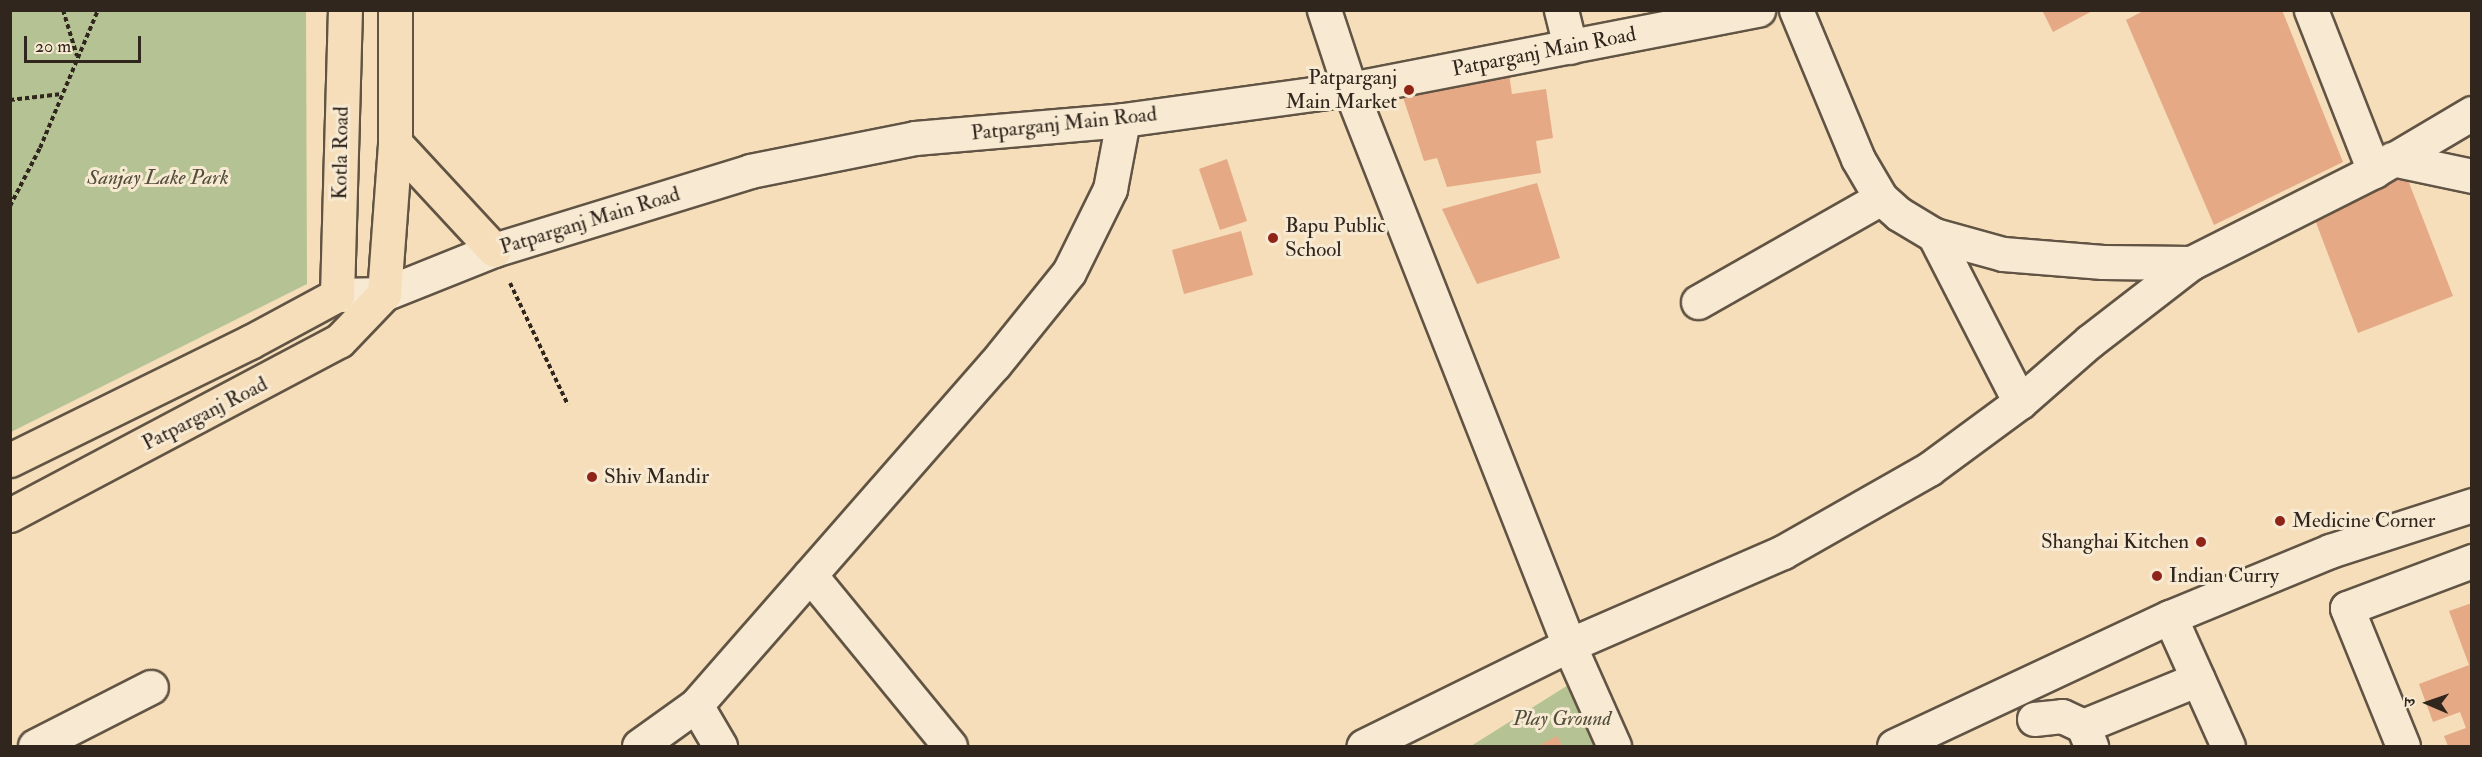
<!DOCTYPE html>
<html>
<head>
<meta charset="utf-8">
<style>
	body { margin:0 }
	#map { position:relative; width:2482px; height:757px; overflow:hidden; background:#f5deb9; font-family:"IM FELL Double Pica","Noto Serif Devanagari",serif }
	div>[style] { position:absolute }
	.green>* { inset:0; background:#b5c294 }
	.building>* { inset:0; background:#e5a985 }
	.path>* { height:4px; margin-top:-2px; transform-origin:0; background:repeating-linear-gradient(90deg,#30261d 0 4.5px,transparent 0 7.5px) }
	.roads { filter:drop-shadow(2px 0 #615444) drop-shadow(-2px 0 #615444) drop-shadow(0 2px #615444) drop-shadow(0 -2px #615444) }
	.minor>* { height:33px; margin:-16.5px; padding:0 16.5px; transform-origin:16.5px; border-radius:16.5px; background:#f8ead2 }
	.major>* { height:33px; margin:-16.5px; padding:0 16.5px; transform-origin:16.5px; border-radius:16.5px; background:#f5deb9 }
	.dots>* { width:16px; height:16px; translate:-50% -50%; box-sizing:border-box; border:3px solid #f8ead2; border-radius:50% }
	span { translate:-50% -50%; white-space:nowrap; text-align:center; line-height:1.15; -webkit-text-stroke:6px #f8ead2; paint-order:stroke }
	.street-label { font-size:21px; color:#30261d }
	.poi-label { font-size:21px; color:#30261d }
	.right { translate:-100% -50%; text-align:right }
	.left { translate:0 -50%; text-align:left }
	.park-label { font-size:21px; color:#514d3b; font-style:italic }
	.frame { position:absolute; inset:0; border:12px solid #30261d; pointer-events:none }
	.north { position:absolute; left:2398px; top:673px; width:60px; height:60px; -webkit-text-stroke:4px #f8ead2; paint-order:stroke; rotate:272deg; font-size:16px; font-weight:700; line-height:24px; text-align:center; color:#30261d }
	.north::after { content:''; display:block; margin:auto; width:21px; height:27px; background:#30261d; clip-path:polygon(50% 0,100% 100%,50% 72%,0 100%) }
	.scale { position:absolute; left:24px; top:36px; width:117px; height:27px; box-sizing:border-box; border:3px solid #30261d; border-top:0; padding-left:8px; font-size:18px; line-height:21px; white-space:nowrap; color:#30261d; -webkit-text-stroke:4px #f8ead2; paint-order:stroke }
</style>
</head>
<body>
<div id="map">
	<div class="green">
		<i style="clip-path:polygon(11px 10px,306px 11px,307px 284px,11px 432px)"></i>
		<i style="clip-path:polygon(1573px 682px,1602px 746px,1471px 746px)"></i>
	</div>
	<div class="building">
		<i style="clip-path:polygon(2042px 10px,2094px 10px,2053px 32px)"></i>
		<i style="clip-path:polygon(2145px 10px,2282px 10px,2343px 162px,2214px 225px,2126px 20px)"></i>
		<i style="clip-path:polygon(1508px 67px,1512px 94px,1546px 89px,1553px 138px,1536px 141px,1541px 173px,1447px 187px,1437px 158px,1424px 161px,1399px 85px)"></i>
		<i style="clip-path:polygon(1227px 159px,1247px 221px,1220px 230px,1199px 169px)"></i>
		<i style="clip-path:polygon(2406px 175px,2453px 296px,2358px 333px,2312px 212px)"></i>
		<i style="clip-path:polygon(1537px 183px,1560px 258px,1477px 284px,1442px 209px)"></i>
		<i style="clip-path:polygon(1241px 231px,1253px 275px,1184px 294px,1172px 250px)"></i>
		<i style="clip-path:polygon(2472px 603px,2472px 746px,2448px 746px,2444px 736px,2466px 728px,2460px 712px,2433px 722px,2419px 684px,2469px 665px,2449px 611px)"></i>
		<i style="clip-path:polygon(1557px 736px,1562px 746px,1538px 746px)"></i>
	</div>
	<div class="path">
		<i style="left:63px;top:10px;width:48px;rotate:73.1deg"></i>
		<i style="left:10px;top:100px;width:52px;rotate:-6.6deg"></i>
		<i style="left:10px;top:206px;width:65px;rotate:-62.7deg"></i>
		<i style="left:40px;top:148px;width:150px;rotate:-67.2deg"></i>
		<i style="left:510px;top:283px;width:135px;rotate:64.6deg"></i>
	</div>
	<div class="roads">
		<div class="minor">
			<i style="left:1324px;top:10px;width:83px;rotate:71.8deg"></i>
			<i style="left:1350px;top:89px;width:598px;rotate:68.5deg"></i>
			<i style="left:1569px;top:645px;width:229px;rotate:153.8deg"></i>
			<i style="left:1561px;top:10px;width:38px;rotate:76deg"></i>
			<i style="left:1796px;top:10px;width:161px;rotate:67.4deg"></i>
			<i style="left:1858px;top:159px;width:45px;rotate:59.5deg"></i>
			<i style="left:1881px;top:198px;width:24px;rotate:42deg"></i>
			<i style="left:1899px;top:214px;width:41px;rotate:31deg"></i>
			<i style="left:1934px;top:235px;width:72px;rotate:15.4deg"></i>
			<i style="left:2003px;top:254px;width:100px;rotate:4.6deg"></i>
			<i style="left:2103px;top:262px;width:88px;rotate:0.7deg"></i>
			<i style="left:2311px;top:10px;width:173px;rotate:68.6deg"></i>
			<i style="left:2392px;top:159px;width:82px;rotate:12deg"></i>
			<i style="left:1934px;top:235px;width:188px;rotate:62.8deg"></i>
			<i style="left:337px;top:295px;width:47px;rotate:-1.2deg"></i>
			<i style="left:384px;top:294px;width:118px;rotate:-21.8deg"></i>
			<i style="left:494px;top:250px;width:268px;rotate:-17.1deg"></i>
			<i style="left:750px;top:171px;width:168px;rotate:-11.3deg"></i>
			<i style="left:915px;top:138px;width:209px;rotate:-4.9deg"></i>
			<i style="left:1123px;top:120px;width:229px;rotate:-7.8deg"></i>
			<i style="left:1350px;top:89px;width:416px;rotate:-11deg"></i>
			<i style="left:1698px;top:302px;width:210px;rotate:-29.6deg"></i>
			<i style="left:810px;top:575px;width:221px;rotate:50.7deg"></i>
			<i style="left:2170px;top:617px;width:141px;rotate:65.8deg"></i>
			<i style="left:696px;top:705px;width:48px;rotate:59.7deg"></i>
			<i style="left:2034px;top:719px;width:28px;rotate:-6deg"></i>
			<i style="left:2062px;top:716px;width:23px;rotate:25deg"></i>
			<i style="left:2083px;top:726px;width:22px;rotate:68deg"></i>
			<i style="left:2083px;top:726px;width:124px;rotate:-22.2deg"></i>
			<i style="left:35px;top:746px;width:130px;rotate:-27deg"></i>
			<i style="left:639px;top:746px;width:70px;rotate:-35.7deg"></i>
			<i style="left:696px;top:705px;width:452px;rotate:-48.8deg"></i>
			<i style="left:994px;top:365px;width:119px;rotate:-51.1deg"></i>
			<i style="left:1069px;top:272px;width:93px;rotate:-63.7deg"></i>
			<i style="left:1110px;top:189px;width:70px;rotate:-79.3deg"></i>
			<i style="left:1614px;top:746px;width:111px;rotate:-114deg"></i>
			<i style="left:1569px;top:645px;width:233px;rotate:-23.5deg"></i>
			<i style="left:1783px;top:552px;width:168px;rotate:-29.6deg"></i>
			<i style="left:1929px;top:469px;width:113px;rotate:-36.4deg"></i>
			<i style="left:2020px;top:402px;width:93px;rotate:-41.1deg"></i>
			<i style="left:2090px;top:341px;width:128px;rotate:-37.7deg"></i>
			<i style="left:2191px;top:263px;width:205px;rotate:-26.7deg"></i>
			<i style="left:2374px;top:171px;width:114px;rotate:-30.6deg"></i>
			<i style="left:1894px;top:746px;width:305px;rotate:-25.1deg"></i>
			<i style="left:2170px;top:617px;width:173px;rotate:-22.4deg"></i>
			<i style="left:2330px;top:551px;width:149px;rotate:-17.9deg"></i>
			<i style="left:2403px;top:746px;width:149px;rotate:-112.1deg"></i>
			<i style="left:2347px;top:608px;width:134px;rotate:-20.6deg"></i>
		</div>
		<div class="major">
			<i style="left:395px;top:143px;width:146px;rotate:47.2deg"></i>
			<i style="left:10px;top:460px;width:267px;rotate:-26.2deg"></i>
			<i style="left:250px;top:342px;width:99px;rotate:-28.4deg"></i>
			<i style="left:337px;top:295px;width:285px;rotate:-88.4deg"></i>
			<i style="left:10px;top:515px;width:372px;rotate:-27.9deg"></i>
			<i style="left:339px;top:341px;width:65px;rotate:-46.2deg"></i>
			<i style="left:384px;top:294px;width:151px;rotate:-85.8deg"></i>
			<i style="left:395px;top:143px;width:133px;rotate:-90deg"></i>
		</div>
	</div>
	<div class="dots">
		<i style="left:1409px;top:90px;background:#8f2418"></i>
		<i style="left:1273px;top:238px;background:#8f2418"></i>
		<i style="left:592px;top:477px;background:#8f2418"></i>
		<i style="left:2280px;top:521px;background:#8f2418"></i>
		<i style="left:2201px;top:542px;background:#8f2418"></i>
		<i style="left:2157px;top:576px;background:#8f2418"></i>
	</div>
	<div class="street-label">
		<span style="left:1544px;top:52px;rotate:-11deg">Patparganj Main Road</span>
		<span style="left:1064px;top:124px;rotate:-6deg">Patparganj Main Road</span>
		<span style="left:341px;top:153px;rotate:-89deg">Kotla Road</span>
		<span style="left:590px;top:221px;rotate:-17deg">Patparganj Main Road</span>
		<span style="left:205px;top:414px;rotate:-27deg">Patparganj Road</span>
	</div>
	<div class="poi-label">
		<span class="right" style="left:1397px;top:90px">Patparganj<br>Main Market</span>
		<span class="left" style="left:1285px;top:238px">Bapu Public<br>School</span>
		<span class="left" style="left:604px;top:477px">Shiv Mandir</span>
		<span class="left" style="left:2292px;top:521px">Medicine Corner</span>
		<span class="right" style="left:2189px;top:542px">Shanghai Kitchen</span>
		<span class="left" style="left:2169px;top:576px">Indian Curry</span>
	</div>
	<div class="park-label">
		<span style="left:158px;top:178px">Sanjay Lake Park</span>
		<span style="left:1562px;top:719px">Play Ground</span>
	</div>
	<div class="frame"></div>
	<div class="north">उ</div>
	<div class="scale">20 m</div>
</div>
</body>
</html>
